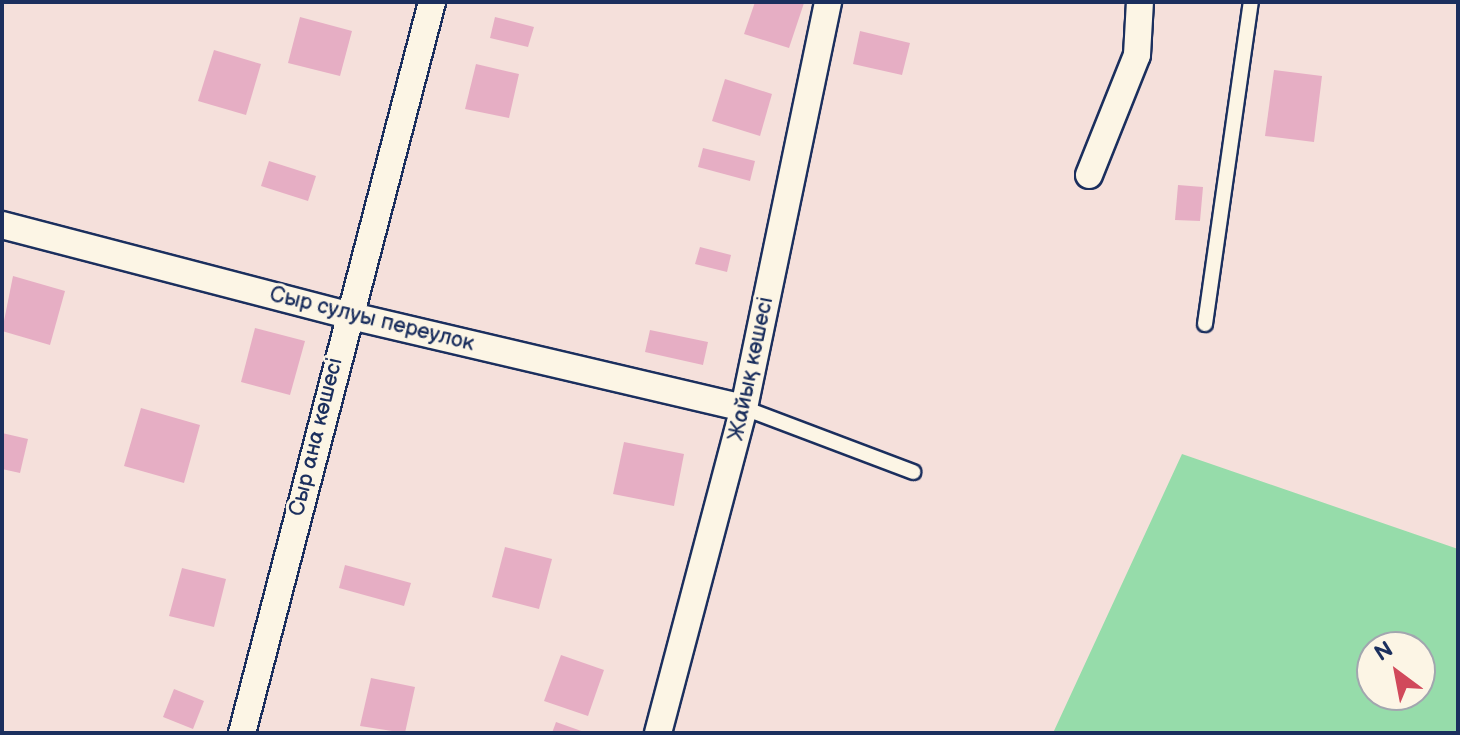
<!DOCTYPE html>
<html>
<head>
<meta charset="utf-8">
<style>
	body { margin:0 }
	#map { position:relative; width:1460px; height:735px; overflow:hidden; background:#f5e0db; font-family:"Balsamiq Sans",sans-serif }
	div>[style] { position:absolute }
	.green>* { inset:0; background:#96dcaa }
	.building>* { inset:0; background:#e6aec4 }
	.roads { filter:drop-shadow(2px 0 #1b2f5e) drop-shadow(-2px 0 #1b2f5e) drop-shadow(0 2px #1b2f5e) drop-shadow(0 -2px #1b2f5e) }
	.lane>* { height:14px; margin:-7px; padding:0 7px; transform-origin:7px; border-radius:7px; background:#fcf5e5 }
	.street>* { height:26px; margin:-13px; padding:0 13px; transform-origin:13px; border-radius:13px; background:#fcf5e5 }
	span { translate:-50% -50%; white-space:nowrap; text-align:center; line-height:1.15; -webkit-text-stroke:6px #fcf5e5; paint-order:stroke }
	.street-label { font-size:22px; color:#1b2f5e }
	.frame { position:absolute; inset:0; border:4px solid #1b2f5e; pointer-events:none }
	.north { position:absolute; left:1356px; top:631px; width:80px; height:80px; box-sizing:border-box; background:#fcf5e5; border:2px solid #a2a6af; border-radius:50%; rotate:328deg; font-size:22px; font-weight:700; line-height:32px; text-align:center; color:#1b2f5e }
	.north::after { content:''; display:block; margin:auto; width:28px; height:36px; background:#d1495b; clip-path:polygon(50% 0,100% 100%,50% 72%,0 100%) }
</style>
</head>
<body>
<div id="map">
	<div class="green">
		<i style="clip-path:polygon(evenodd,1182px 454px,1458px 549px,1458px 733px,1053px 733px,1182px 454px,1372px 647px,1420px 647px,1420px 695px,1372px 695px,1372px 647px)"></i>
	</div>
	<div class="building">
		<i style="clip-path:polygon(755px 2px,804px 3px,789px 48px,744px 34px)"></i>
		<i style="clip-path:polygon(300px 17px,352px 31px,340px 76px,288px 63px)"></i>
		<i style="clip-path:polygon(495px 17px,534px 27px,528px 47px,490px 38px)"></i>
		<i style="clip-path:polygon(860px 31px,910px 43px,902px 75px,853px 64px)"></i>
		<i style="clip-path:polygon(214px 50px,261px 64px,246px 115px,198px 101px)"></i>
		<i style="clip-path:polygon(476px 64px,519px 74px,509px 118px,465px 109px)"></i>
		<i style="clip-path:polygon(1274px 70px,1322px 76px,1314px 142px,1265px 136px)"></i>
		<i style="clip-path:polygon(725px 79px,772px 94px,760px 136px,712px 121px)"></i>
		<i style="clip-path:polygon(703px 148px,755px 161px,750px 181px,698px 167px)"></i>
		<i style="clip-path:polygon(269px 161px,316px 176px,308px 201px,261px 186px)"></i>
		<i style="clip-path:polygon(1178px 185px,1203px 187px,1200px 221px,1175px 220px)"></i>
		<i style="clip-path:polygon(700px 247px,731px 255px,727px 272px,695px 264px)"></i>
		<i style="clip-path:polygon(13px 276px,65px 291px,50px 345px,2px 331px)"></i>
		<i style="clip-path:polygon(255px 328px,305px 341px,290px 395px,241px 382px)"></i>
		<i style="clip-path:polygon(650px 330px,708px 342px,703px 365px,645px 352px)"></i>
		<i style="clip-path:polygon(141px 408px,200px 425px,184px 483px,124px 466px)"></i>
		<i style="clip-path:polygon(2px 433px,28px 439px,20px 473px,2px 469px)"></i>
		<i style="clip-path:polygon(624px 442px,684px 454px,674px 506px,613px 494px)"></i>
		<i style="clip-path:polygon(505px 547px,552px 559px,539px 609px,492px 597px)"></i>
		<i style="clip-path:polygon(345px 565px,411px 583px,404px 606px,339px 588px)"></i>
		<i style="clip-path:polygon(182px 568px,226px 579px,214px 627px,169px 616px)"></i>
		<i style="clip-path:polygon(561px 655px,604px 670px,588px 716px,544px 701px)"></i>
		<i style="clip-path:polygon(371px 678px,415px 687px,405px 733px,360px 726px)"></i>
		<i style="clip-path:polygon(174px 689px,204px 701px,193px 729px,163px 717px)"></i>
		<i style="clip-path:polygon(556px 722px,587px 733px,552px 733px)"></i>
	</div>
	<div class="roads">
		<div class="lane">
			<i style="left:1205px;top:324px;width:325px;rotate:-81.9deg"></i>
			<i style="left:744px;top:408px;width:181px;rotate:20.7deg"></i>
		</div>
		<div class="street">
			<i style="left:1089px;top:175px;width:129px;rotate:-68.2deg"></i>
			<i style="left:1137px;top:55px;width:53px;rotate:-86.8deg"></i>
			<i style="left:2px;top:225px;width:357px;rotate:14.6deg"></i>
			<i style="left:347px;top:315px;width:408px;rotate:13.2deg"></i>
			<i style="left:242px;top:733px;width:755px;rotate:-75.43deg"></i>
			<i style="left:658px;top:733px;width:336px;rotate:-75.2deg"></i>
			<i style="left:744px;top:408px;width:415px;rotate:-78.3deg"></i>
		</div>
	</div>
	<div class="street-label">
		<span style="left:372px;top:319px;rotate:14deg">Сыр сулуы переулок</span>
		<span style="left:751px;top:369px;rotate:-78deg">Жайық көшесі</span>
		<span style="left:316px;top:437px;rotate:-76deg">Сыр ана көшесі</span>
	</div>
	<div class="frame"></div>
	<div class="north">N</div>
</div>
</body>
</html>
